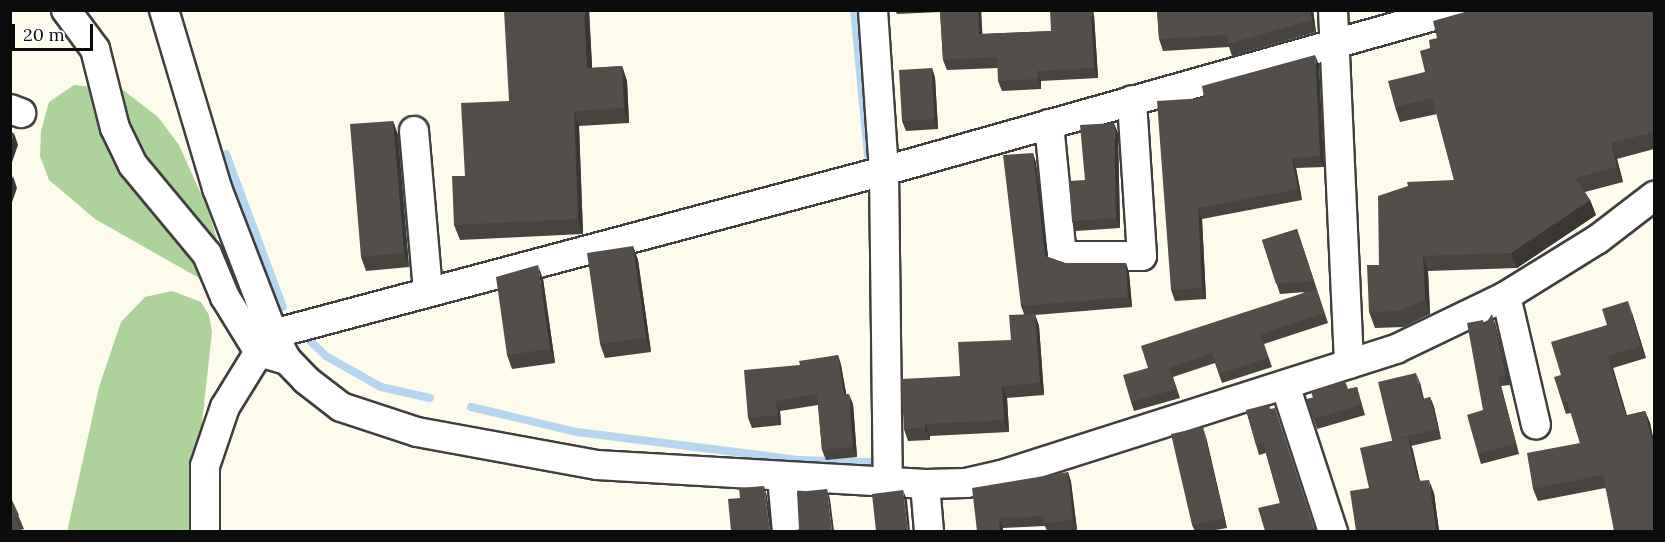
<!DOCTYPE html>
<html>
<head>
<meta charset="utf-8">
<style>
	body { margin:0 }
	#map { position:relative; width:1665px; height:542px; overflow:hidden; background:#fdfbec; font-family:Lora,serif }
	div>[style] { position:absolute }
	.forest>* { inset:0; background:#aed39a }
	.stream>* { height:8px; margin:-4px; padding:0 4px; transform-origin:4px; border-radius:4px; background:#b5d5f0 }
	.roads { filter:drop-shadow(2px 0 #3f3f3f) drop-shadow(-2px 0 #3f3f3f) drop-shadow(0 2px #3f3f3f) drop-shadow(0 -2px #3f3f3f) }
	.minor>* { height:28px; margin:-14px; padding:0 14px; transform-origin:14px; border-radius:14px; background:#fff }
	.wall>* { inset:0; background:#47433f }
	.shaded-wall>* { inset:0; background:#3a3733 }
	.building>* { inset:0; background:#534e49 }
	span { translate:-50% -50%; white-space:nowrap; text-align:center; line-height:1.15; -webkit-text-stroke:6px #fff; paint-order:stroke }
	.frame { position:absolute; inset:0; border:12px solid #0c0c0c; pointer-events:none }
	.scale { position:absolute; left:12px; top:24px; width:81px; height:27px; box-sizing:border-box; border:3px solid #0c0c0c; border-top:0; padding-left:8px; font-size:18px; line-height:21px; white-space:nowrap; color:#0c0c0c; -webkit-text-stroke:4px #fff; paint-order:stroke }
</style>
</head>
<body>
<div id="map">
	<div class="forest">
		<i style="clip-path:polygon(74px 85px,123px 90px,158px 117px,179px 145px,206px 205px,221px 251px,206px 282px,95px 219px,49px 180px,40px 156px,41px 131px,49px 102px)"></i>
		<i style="clip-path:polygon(172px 291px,201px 302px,209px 315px,212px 332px,190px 531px,67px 532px,99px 387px,121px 322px,145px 297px)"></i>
	</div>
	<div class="stream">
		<i style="left:854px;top:10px;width:146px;rotate:84.5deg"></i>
		<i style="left:226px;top:154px;width:163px;rotate:69.6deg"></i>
		<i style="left:306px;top:334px;width:3px;rotate:180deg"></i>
		<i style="left:303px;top:334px;width:32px;rotate:44deg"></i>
		<i style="left:326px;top:356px;width:63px;rotate:29.4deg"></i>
		<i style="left:381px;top:387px;width:50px;rotate:12.7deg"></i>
		<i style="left:471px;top:407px;width:109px;rotate:13.3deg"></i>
		<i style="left:577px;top:432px;width:225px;rotate:7.2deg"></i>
		<i style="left:800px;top:460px;width:69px;rotate:1.7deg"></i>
	</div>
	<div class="roads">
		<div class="minor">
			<i style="left:66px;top:10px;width:49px;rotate:53.4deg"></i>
			<i style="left:95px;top:49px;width:81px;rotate:75.8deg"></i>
			<i style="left:115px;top:128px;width:41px;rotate:64.1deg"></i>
			<i style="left:133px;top:165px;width:116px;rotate:50.3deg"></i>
			<i style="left:207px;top:254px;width:47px;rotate:67.3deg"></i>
			<i style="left:225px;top:297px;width:65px;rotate:58.3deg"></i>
			<i style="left:259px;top:352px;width:29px;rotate:16deg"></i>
			<i style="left:164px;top:10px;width:186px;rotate:73.4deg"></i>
			<i style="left:217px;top:188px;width:156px;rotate:69deg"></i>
			<i style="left:273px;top:334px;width:30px;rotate:62deg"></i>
			<i style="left:287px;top:360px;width:28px;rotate:46deg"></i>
			<i style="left:306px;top:380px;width:44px;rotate:37.6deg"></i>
			<i style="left:341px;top:407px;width:80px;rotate:18.2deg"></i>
			<i style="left:417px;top:432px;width:183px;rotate:10.4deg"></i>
			<i style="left:597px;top:465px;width:329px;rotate:3.3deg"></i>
			<i style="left:925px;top:484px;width:41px;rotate:-1.4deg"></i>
			<i style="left:966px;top:483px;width:36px;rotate:-13deg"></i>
			<i style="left:1001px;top:475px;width:415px;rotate:-17.7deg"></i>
			<i style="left:1396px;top:349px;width:122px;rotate:-25.7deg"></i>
			<i style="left:1506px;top:296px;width:108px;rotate:-31.8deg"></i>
			<i style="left:1598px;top:239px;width:71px;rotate:-37.5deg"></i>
			<i style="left:873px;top:10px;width:161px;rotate:86.1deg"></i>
			<i style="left:884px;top:171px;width:312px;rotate:89.3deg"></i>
			<i style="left:1333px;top:10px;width:354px;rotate:87.4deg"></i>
			<i style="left:10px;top:109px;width:12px;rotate:20deg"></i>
			<i style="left:1049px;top:124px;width:133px;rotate:84.4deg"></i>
			<i style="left:1062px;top:256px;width:80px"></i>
			<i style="left:1142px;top:256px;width:156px;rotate:-93.7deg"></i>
			<i style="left:414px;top:131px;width:162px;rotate:85deg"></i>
			<i style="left:1506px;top:296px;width:132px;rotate:76.9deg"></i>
			<i style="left:273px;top:334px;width:632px;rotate:-14.94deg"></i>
			<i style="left:884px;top:171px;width:593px;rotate:-15.75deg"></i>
			<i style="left:1285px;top:385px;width:155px;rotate:71.9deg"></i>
			<i style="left:782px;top:477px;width:55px;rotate:84.8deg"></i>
			<i style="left:925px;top:484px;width:48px;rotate:85.2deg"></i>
			<i style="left:205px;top:532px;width:66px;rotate:-90deg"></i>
			<i style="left:205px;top:466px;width:62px;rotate:-71.3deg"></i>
			<i style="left:225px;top:407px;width:65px;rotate:-58.3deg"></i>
		</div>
	</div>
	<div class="wall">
		<i style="clip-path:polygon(589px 10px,592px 68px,622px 66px,627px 81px,629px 123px,579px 126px,583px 234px,460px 240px,454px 225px,509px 101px)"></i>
		<i style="clip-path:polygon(895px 10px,981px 10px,982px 34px,1051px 31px,1094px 15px,1098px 78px,1041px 81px,1041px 89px,1002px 91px,998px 81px,998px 68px,947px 70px,943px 60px,940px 12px,897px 14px)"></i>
		<i style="clip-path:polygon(1157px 10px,1313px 10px,1316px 32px,1232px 56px,1229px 47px,1163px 51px,1159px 39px)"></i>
		<i style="clip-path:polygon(1654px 10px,1654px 149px,1617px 159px,1623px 182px,1585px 192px,1590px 200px,1596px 215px,1517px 268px,1428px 271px,1430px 314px,1404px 327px,1375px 328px,1369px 312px,1379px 265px,1454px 180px,1437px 114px,1400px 122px,1395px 107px)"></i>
		<i style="clip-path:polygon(1319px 65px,1324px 167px,1296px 168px,1302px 200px,1202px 219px,1206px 299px,1175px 301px,1171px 290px,1204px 98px)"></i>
		<i style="clip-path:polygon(932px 68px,935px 78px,938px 129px,906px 131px,902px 121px)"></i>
		<i style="clip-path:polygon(393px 121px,398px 135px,409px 267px,366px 271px,361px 257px)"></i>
		<i style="clip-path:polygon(1118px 133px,1120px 228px,1076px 231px,1072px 221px,1085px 180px)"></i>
		<i style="clip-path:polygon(1033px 153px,1036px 163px,1048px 257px,1065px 263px,1126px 263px,1129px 273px,1132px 307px,1035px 315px,1039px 326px,1044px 395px,1007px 398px,1009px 432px,930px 436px,930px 440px,908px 441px,904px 429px,960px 376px,1011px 340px,1024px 314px,1021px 306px)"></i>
		<i style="clip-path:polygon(1297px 229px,1328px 323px,1264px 344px,1272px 367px,1222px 383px,1215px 363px,1173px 377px,1180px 398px,1134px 411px,1131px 402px,1148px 368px,1305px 292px,1280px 294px,1262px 240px)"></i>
		<i style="clip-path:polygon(633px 246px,638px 260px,651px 352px,605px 358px,600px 344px)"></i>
		<i style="clip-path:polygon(543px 279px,555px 363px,512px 369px,507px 355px)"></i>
		<i style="clip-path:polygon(1632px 313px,1646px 358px,1613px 368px,1627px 415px,1645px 411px,1650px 423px,1654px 442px,1654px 531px,1605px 488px,1538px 501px,1533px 489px,1580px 443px,1571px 413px,1566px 414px,1562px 402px,1561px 375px,1607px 325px)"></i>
		<i style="clip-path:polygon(1495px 323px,1510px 385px,1501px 386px,1519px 454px,1481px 464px,1478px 454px,1483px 410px,1484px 325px)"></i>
		<i style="clip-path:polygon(838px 355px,841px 365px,846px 394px,853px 404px,857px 457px,826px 460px,822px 450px,818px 405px,780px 411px,781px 425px,752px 428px,748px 418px,800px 365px)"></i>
		<i style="clip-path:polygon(1420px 383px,1424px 399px,1430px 397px,1434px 407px,1441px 439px,1411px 446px,1420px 481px,1434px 493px,1439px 531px,1356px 531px,1369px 488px)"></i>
		<i style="clip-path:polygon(1357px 387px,1365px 415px,1317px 429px,1307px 399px)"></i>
		<i style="clip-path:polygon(1246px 410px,1314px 528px,1280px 503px,1266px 453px,1259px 455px)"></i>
		<i style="clip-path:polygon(1206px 437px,1227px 528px,1210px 531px,1195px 531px,1192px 525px)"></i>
		<i style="clip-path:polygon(1068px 472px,1071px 482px,1077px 530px,1047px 531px,1045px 526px,1003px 528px,977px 531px)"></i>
		<i style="clip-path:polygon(10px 496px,24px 529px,20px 530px,10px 531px)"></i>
	</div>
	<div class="shaded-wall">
		<i style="clip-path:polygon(584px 10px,589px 10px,593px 83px,587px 68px)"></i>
		<i style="clip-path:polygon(978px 10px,981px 10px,983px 44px,979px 34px)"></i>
		<i style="clip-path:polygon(1091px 10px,1093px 10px,1094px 15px,1098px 78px,1094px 68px)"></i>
		<i style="clip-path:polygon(1310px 10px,1313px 10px,1316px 32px,1312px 20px)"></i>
		<i style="clip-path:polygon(1315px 55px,1319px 65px,1324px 167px,1320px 156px)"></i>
		<i style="clip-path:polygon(622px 66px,627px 81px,629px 123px,624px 108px)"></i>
		<i style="clip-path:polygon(932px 68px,935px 78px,938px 129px,934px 119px)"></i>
		<i style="clip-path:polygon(1037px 71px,1041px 81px,1041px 89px,1038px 79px)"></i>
		<i style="clip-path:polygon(574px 111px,579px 126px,583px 234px,578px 219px)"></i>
		<i style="clip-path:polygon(393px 121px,398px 135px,409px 267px,404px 253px)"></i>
		<i style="clip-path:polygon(1114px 123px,1118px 133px,1120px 228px,1116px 218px)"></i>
		<i style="clip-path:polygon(14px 133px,18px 145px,10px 168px,10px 144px)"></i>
		<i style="clip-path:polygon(1611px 143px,1617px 159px,1623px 182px,1617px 167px)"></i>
		<i style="clip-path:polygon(1033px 153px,1036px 163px,1049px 266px,1045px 256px)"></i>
		<i style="clip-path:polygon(1292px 158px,1296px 168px,1302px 200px,1298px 189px)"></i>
		<i style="clip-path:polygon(13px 176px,17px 188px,10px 208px,10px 184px)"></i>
		<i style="clip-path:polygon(1590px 200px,1596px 215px,1517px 268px,1511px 253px)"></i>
		<i style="clip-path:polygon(1198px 208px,1202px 219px,1206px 299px,1202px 288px)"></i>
		<i style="clip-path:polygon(633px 246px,638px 260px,651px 352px,646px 338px)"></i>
		<i style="clip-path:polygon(1423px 256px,1428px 271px,1430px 314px,1425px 299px)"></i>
		<i style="clip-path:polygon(1126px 263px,1129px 273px,1132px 307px,1128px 297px)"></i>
		<i style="clip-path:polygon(538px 265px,543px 279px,555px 363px,550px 349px)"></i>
		<i style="clip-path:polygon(1628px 301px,1632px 313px,1646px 358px,1641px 346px)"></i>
		<i style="clip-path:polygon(1035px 314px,1039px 326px,1044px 395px,1040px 383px)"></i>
		<i style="clip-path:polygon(1492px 314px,1495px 323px,1510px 385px,1506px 375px)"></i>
		<i style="clip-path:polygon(838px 355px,841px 365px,848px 404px,844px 394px)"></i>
		<i style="clip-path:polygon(1608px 356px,1613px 368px,1630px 428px,1626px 416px)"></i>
		<i style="clip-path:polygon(1416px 373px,1420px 383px,1426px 409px,1423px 399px)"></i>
		<i style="clip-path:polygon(1498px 377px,1501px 386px,1519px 454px,1516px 444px)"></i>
		<i style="clip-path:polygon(1002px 386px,1007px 398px,1009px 432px,1004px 420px)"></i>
		<i style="clip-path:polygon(849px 394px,853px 404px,857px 457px,853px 447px)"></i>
		<i style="clip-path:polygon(1430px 397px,1434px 407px,1441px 439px,1438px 429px)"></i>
		<i style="clip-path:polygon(776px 401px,780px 411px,781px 425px,778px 415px)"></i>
		<i style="clip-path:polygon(1645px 411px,1650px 423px,1654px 442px,1654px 448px)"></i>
		<i style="clip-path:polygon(925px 424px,930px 436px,930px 440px,925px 428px)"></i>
		<i style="clip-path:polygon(1203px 427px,1206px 437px,1227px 528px,1224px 518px)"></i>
		<i style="clip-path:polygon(1408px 437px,1413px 450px,1423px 495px,1418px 481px)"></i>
		<i style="clip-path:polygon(1068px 472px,1071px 482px,1077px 530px,1073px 520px)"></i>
		<i style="clip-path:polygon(1429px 480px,1434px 493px,1439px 531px,1436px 531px)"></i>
		<i style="clip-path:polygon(764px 486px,767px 496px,772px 531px,770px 531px)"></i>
		<i style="clip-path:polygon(827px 489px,830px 499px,834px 531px,832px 531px)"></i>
		<i style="clip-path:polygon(903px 490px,907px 500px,910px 531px,908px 531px)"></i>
		<i style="clip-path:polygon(999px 518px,1003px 528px,1003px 531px,1000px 531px)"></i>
	</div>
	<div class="building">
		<i style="clip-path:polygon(504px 10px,584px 10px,587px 68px,622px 66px,624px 108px,574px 111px,578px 219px,454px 225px,452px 176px,465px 176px,461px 103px,509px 101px)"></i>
		<i style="clip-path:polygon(940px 10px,978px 10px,979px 34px,1051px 31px,1050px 10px,1091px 10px,1094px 68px,1037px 71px,1038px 79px,998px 81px,997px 57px,943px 60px)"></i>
		<i style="clip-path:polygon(1157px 10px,1310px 10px,1312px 20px,1228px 44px,1227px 35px,1159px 39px)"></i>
		<i style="clip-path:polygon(1472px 10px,1654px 10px,1654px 132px,1611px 143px,1617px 167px,1575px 178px,1590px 200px,1511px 253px,1423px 256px,1425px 299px,1399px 311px,1369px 312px,1367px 265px,1379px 265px,1378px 196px,1408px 186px,1407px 182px,1454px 180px,1432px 98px,1395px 107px,1388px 81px,1425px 72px,1420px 51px,1430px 48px,1429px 40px,1437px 38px,1433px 21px)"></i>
		<i style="clip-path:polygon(1315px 55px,1320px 156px,1292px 158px,1298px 189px,1198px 208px,1202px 288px,1171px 290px,1157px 101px,1204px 98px,1202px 86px)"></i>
		<i style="clip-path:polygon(932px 68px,934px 119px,902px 121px,899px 70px)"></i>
		<i style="clip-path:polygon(393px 121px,404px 253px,361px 257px,350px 124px)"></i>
		<i style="clip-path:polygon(1114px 123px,1116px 218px,1072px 221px,1069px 181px,1085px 180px,1080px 125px)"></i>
		<i style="clip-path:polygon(10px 132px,14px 133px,10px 144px)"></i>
		<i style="clip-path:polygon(1033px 153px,1045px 256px,1065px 263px,1126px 263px,1128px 297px,1021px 306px,1003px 155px)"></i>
		<i style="clip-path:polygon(1297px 229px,1314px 281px,1276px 284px,1262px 240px)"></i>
		<i style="clip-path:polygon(633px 246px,646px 338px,600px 344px,587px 253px)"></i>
		<i style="clip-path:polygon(538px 265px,550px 349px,507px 355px,496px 277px)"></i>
		<i style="clip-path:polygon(1316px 289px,1324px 313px,1260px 334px,1268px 358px,1219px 374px,1212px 353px,1169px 368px,1176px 389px,1131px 402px,1123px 375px,1148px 368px,1141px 346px)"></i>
		<i style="clip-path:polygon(1628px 301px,1641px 346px,1608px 356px,1626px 416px,1645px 411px,1654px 448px,1654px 531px,1614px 531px,1603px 475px,1533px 489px,1527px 453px,1580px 443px,1567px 401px,1562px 402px,1554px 377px,1561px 375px,1551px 342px,1607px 325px,1602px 309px)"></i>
		<i style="clip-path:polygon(1035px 314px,1040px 383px,1002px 386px,1004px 420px,925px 424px,925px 428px,904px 429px,901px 379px,960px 376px,958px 342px,1011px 340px,1009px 315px)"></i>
		<i style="clip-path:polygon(1492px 314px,1506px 375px,1498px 377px,1516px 444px,1478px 454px,1467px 415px,1483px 410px,1467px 323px,1483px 320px,1484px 326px)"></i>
		<i style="clip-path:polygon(838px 355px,844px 394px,849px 394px,853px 447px,822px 450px,817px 394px,776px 401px,778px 415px,748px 418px,744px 370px,800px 365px,799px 361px)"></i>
		<i style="clip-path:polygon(1416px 373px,1423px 399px,1430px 397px,1438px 429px,1392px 440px,1378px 382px)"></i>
		<i style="clip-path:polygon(1345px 381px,1348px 389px,1357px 387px,1361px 405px,1313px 419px,1307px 399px,1313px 398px,1311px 391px)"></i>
		<i style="clip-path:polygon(1269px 404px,1270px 409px,1275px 408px,1314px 527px,1317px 531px,1265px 531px,1258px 508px,1280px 503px,1263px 443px,1256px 445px,1246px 410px)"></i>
		<i style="clip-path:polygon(1203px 427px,1224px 518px,1192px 525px,1171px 434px)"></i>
		<i style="clip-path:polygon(1408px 437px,1418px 481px,1429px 480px,1436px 531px,1356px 531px,1350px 491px,1369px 488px,1360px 448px)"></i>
		<i style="clip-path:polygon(1068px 472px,1073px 520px,1044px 523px,1044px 516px,999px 518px,1000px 531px,977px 531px,972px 488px)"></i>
		<i style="clip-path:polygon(764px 486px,770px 531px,731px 531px,728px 499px,740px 498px,739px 488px)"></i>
		<i style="clip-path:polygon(827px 489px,832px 531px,795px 531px,799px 529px,797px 492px)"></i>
		<i style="clip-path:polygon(903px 490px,908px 531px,876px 531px,872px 494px)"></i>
		<i style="clip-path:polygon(10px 496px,19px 515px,14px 517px,21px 531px,10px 531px)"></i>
	</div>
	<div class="frame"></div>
	<div class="scale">20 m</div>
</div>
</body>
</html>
